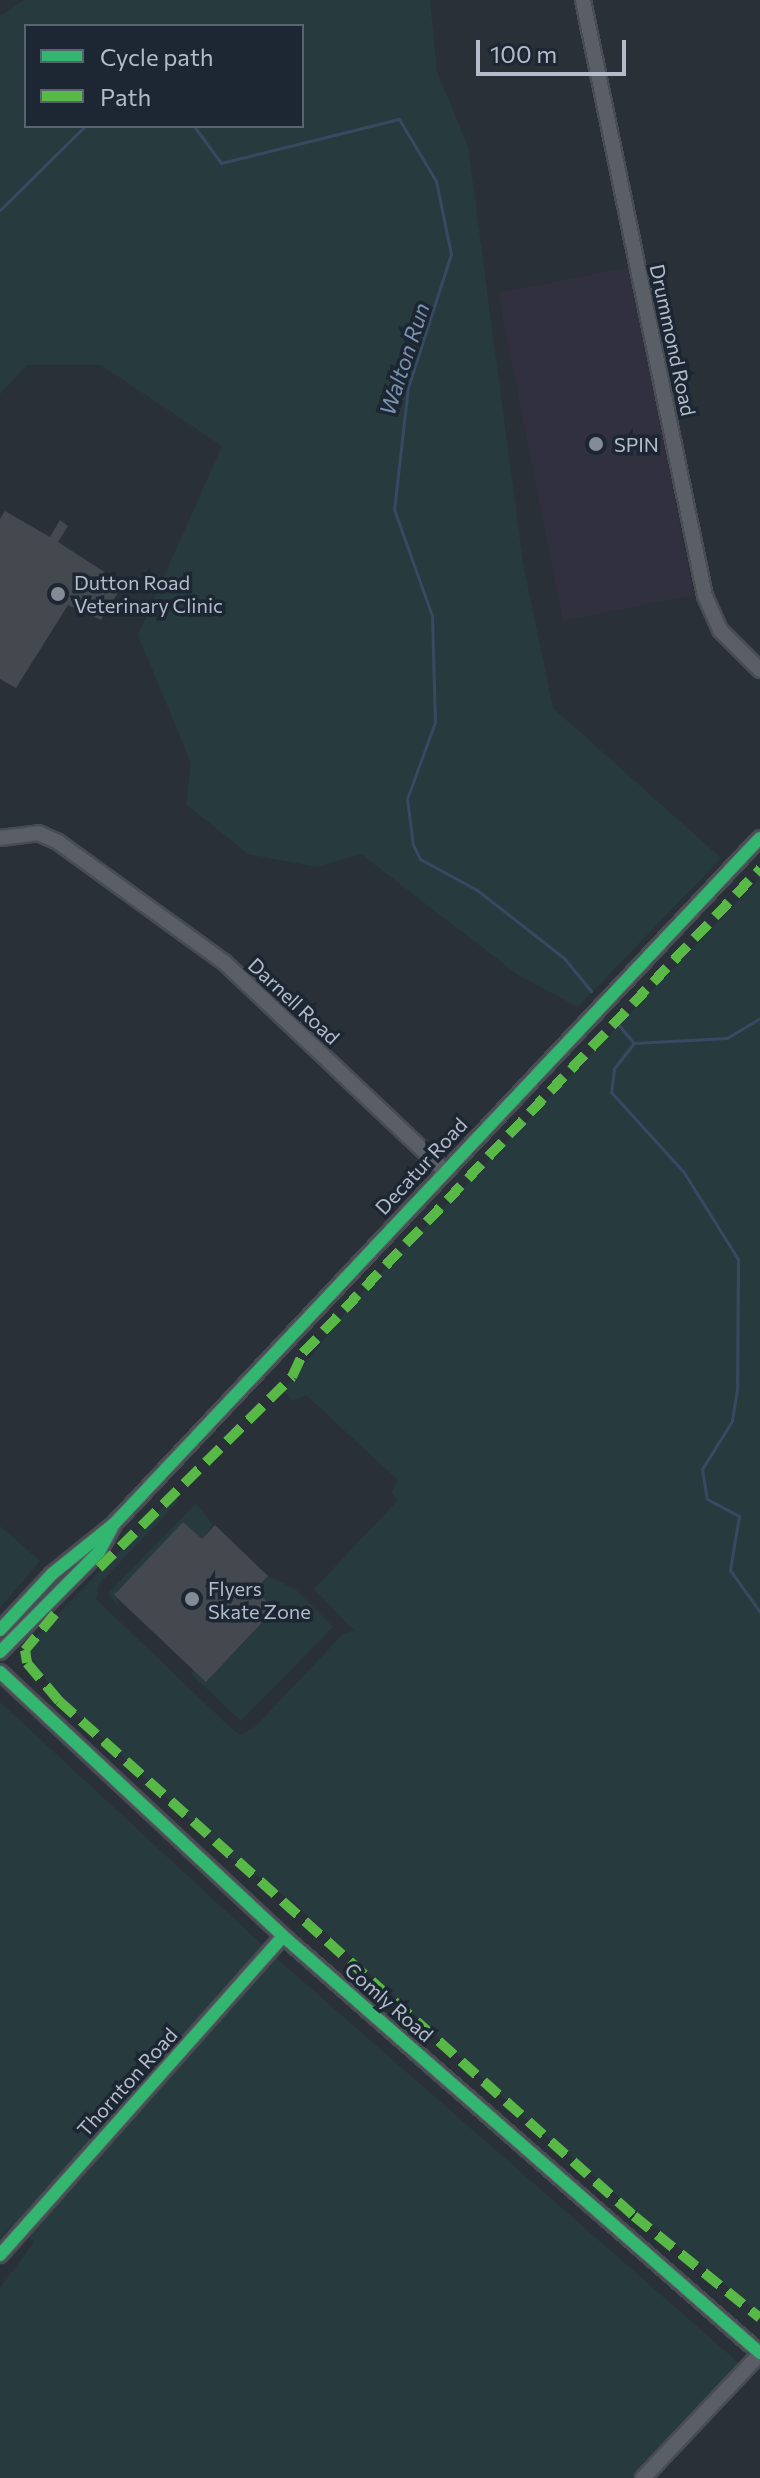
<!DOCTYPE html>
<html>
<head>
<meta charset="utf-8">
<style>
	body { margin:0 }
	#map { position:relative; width:760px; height:2478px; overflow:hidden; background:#2a3038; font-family:Commissioner,sans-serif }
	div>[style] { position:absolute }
	.medical>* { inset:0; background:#31303e }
	.green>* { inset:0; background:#273a3e }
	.stream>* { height:3px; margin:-1.5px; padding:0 1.5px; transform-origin:1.5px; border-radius:1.5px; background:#384963 }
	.building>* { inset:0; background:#444950 }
	.roads { filter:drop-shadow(2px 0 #484c53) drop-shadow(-2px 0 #484c53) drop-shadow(0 2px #484c53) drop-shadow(0 -2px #484c53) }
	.minor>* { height:14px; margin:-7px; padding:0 7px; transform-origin:7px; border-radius:7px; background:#5a5e66 }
	.quiet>* { height:10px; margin-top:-5px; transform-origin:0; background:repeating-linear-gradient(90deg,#58b947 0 20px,transparent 0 30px) }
	.cycleway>* { height:12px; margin:-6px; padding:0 6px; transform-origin:6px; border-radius:6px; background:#33b770 }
	.dots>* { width:22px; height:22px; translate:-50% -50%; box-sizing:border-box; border:4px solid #1d2633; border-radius:50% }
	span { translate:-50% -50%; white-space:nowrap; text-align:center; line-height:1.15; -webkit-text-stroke:7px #1d2633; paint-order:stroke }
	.street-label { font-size:20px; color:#b4bcc9 }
	.poi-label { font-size:20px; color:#b4bcc9 }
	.left { translate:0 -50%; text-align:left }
	.water-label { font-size:22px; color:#7c92b1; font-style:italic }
	.legend { position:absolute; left:24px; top:24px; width:280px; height:104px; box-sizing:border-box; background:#1d2633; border:2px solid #59626f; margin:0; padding:10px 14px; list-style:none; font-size:24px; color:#b4bcc9 }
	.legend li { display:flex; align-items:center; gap:16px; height:40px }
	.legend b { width:40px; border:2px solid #59626f }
	.scale { position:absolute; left:476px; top:40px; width:150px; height:36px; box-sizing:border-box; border:4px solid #b4bcc9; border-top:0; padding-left:10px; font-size:24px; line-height:28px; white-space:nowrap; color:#b4bcc9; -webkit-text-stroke:6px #1d2633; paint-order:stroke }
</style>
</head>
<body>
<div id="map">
	<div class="medical">
		<i style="clip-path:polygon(629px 267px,694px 595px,563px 621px,498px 293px)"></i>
	</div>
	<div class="green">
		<i style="clip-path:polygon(evenodd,24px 0,430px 0,437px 72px,468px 146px,523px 563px,553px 708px,721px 858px,578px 1007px,518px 975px,361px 854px,317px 867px,248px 854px,186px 804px,191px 763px,138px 635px,222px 446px,101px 365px,27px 365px,0 394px,0 16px,24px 0,302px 26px,302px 126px,26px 126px,26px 26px,302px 26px)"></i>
		<i style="clip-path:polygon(760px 878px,760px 2314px,536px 2128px,294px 1903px,232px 1858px,59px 1698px,28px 1653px,30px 1643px,175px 1494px,178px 1502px,99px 1584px,96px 1599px,233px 1730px,240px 1735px,254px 1728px,343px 1634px,354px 1630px,314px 1589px,398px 1500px,391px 1493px,398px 1480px,306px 1395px,293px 1401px,283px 1391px,357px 1298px)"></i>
		<i style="clip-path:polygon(196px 1503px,213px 1525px,202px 1539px,183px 1523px,115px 1594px,120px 1608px,108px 1593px)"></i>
		<i style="clip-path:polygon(0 1526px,40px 1561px,0 1608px)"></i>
		<i style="clip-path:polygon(268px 1576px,295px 1589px,333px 1627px,241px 1721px,191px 1674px,194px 1670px,207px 1681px,275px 1610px,255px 1590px)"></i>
		<i style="clip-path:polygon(0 1702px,282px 1963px,740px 2364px,633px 2478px,0 2478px,0 2288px,34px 2242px,13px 2224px,0 2238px)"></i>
	</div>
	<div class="stream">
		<i style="left:194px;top:126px;width:46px;rotate:53.9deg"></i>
		<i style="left:221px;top:163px;width:183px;rotate:-13.9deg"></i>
		<i style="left:399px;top:119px;width:72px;rotate:59.2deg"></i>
		<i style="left:436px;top:181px;width:75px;rotate:78.4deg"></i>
		<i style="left:451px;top:254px;width:140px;rotate:107.9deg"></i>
		<i style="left:408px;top:387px;width:123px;rotate:96.5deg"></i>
		<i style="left:394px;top:509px;width:114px;rotate:70.4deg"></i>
		<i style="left:432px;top:616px;width:106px;rotate:88.4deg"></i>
		<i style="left:435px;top:722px;width:82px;rotate:110deg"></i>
		<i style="left:407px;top:799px;width:46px;rotate:82.6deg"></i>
		<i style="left:413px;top:845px;width:16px;rotate:63deg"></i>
		<i style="left:420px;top:859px;width:65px;rotate:28.5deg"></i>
		<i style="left:477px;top:890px;width:110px;rotate:38deg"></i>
		<i style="left:564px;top:958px;width:43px;rotate:50.7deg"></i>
		<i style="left:0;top:210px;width:120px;rotate:-44.7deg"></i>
		<i style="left:617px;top:1023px;width:26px;rotate:50deg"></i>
		<i style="left:634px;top:1043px;width:33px;rotate:128deg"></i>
		<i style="left:614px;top:1069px;width:23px;rotate:97deg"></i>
		<i style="left:611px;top:1092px;width:107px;rotate:47.7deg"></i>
		<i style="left:683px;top:1171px;width:104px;rotate:58deg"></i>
		<i style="left:738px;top:1259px;width:130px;rotate:90.4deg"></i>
		<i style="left:737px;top:1389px;width:32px;rotate:99deg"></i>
		<i style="left:732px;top:1421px;width:57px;rotate:122deg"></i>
		<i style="left:702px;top:1469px;width:30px;rotate:81deg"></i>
		<i style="left:707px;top:1499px;width:36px;rotate:28deg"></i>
		<i style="left:739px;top:1516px;width:55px;rotate:99.5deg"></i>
		<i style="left:730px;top:1570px;width:52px;rotate:54.5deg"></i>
		<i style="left:634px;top:1043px;width:93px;rotate:-3.1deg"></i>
		<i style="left:727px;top:1038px;width:39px;rotate:-31deg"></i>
	</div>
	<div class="building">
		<i style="clip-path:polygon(5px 511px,50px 537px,60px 520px,68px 526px,58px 542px,123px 584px,101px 620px,68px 605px,16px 688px,0 679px,0 519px)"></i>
		<i style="clip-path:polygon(183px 1522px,202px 1539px,215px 1525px,268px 1576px,255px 1590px,275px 1609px,206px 1682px,114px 1595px)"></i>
	</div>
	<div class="roads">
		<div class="minor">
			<i style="left:583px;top:0;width:608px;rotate:78.43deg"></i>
			<i style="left:705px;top:596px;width:37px;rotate:66deg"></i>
			<i style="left:720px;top:630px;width:57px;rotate:45deg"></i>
			<i style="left:0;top:838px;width:38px;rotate:-7deg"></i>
			<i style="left:38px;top:833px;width:22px;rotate:24deg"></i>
			<i style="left:58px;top:842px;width:206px;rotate:35.9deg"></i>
			<i style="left:225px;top:963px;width:301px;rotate:43.4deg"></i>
			<i style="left:0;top:1630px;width:76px;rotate:-47.1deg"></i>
			<i style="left:52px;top:1574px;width:80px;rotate:-38.9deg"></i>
			<i style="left:114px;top:1524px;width:942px;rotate:-46.72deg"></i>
			<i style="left:0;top:1652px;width:141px;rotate:-45.3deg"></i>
			<i style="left:99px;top:1552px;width:31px;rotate:-61deg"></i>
			<i style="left:0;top:1672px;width:387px;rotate:43deg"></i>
			<i style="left:283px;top:1936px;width:634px;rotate:41.16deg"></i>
			<i style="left:0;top:2255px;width:426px;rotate:-48.4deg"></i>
			<i style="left:643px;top:2478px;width:170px;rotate:-46.7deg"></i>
		</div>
	</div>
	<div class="quiet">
		<i style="left:99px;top:1568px;width:272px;rotate:-44.7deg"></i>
		<i style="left:292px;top:1377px;width:26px;rotate:-65deg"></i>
		<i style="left:303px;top:1353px;width:666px;rotate:-46.64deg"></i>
		<i style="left:55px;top:1614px;width:47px;rotate:129.8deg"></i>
		<i style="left:25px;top:1650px;width:13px;rotate:81deg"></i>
		<i style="left:27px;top:1663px;width:50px;rotate:49.9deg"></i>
		<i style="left:59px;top:1701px;width:772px;rotate:41.85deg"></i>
		<i style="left:634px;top:2216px;width:162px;rotate:39deg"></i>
	</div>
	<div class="cycleway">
		<i style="left:0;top:1630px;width:76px;rotate:-47.1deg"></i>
		<i style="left:52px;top:1574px;width:80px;rotate:-38.9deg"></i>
		<i style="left:114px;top:1524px;width:942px;rotate:-46.72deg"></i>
		<i style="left:0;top:1652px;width:141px;rotate:-45.3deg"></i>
		<i style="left:99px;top:1552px;width:27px;rotate:-62deg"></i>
		<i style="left:0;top:1672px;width:387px;rotate:43deg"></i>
		<i style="left:283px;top:1936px;width:634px;rotate:41.16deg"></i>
		<i style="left:0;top:2255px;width:426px;rotate:-48.4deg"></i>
	</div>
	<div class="dots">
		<i style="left:596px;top:444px;background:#848b96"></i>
		<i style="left:58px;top:594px;background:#848b96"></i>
		<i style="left:192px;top:1599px;background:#848b96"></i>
	</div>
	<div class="street-label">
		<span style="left:673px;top:340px;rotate:78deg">Drummond Road</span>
		<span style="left:294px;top:1001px;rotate:43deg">Darnell Road</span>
		<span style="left:421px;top:1166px;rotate:-47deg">Decatur Road</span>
		<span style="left:389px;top:2002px;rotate:41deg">Comly Road</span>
		<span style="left:127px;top:2082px;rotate:-48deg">Thornton Road</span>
	</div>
	<div class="poi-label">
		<span class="left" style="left:614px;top:444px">SPIN</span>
		<span class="left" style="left:74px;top:594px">Dutton Road<br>Veterinary Clinic</span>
		<span class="left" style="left:208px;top:1600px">Flyers<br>Skate Zone</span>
	</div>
	<div class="water-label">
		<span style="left:404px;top:359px;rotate:-72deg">Walton Run</span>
	</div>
	<ul class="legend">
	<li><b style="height:10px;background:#33b770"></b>Cycle path</li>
	<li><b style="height:10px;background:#58b947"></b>Path</li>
	</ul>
	<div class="scale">100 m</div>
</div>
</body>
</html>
